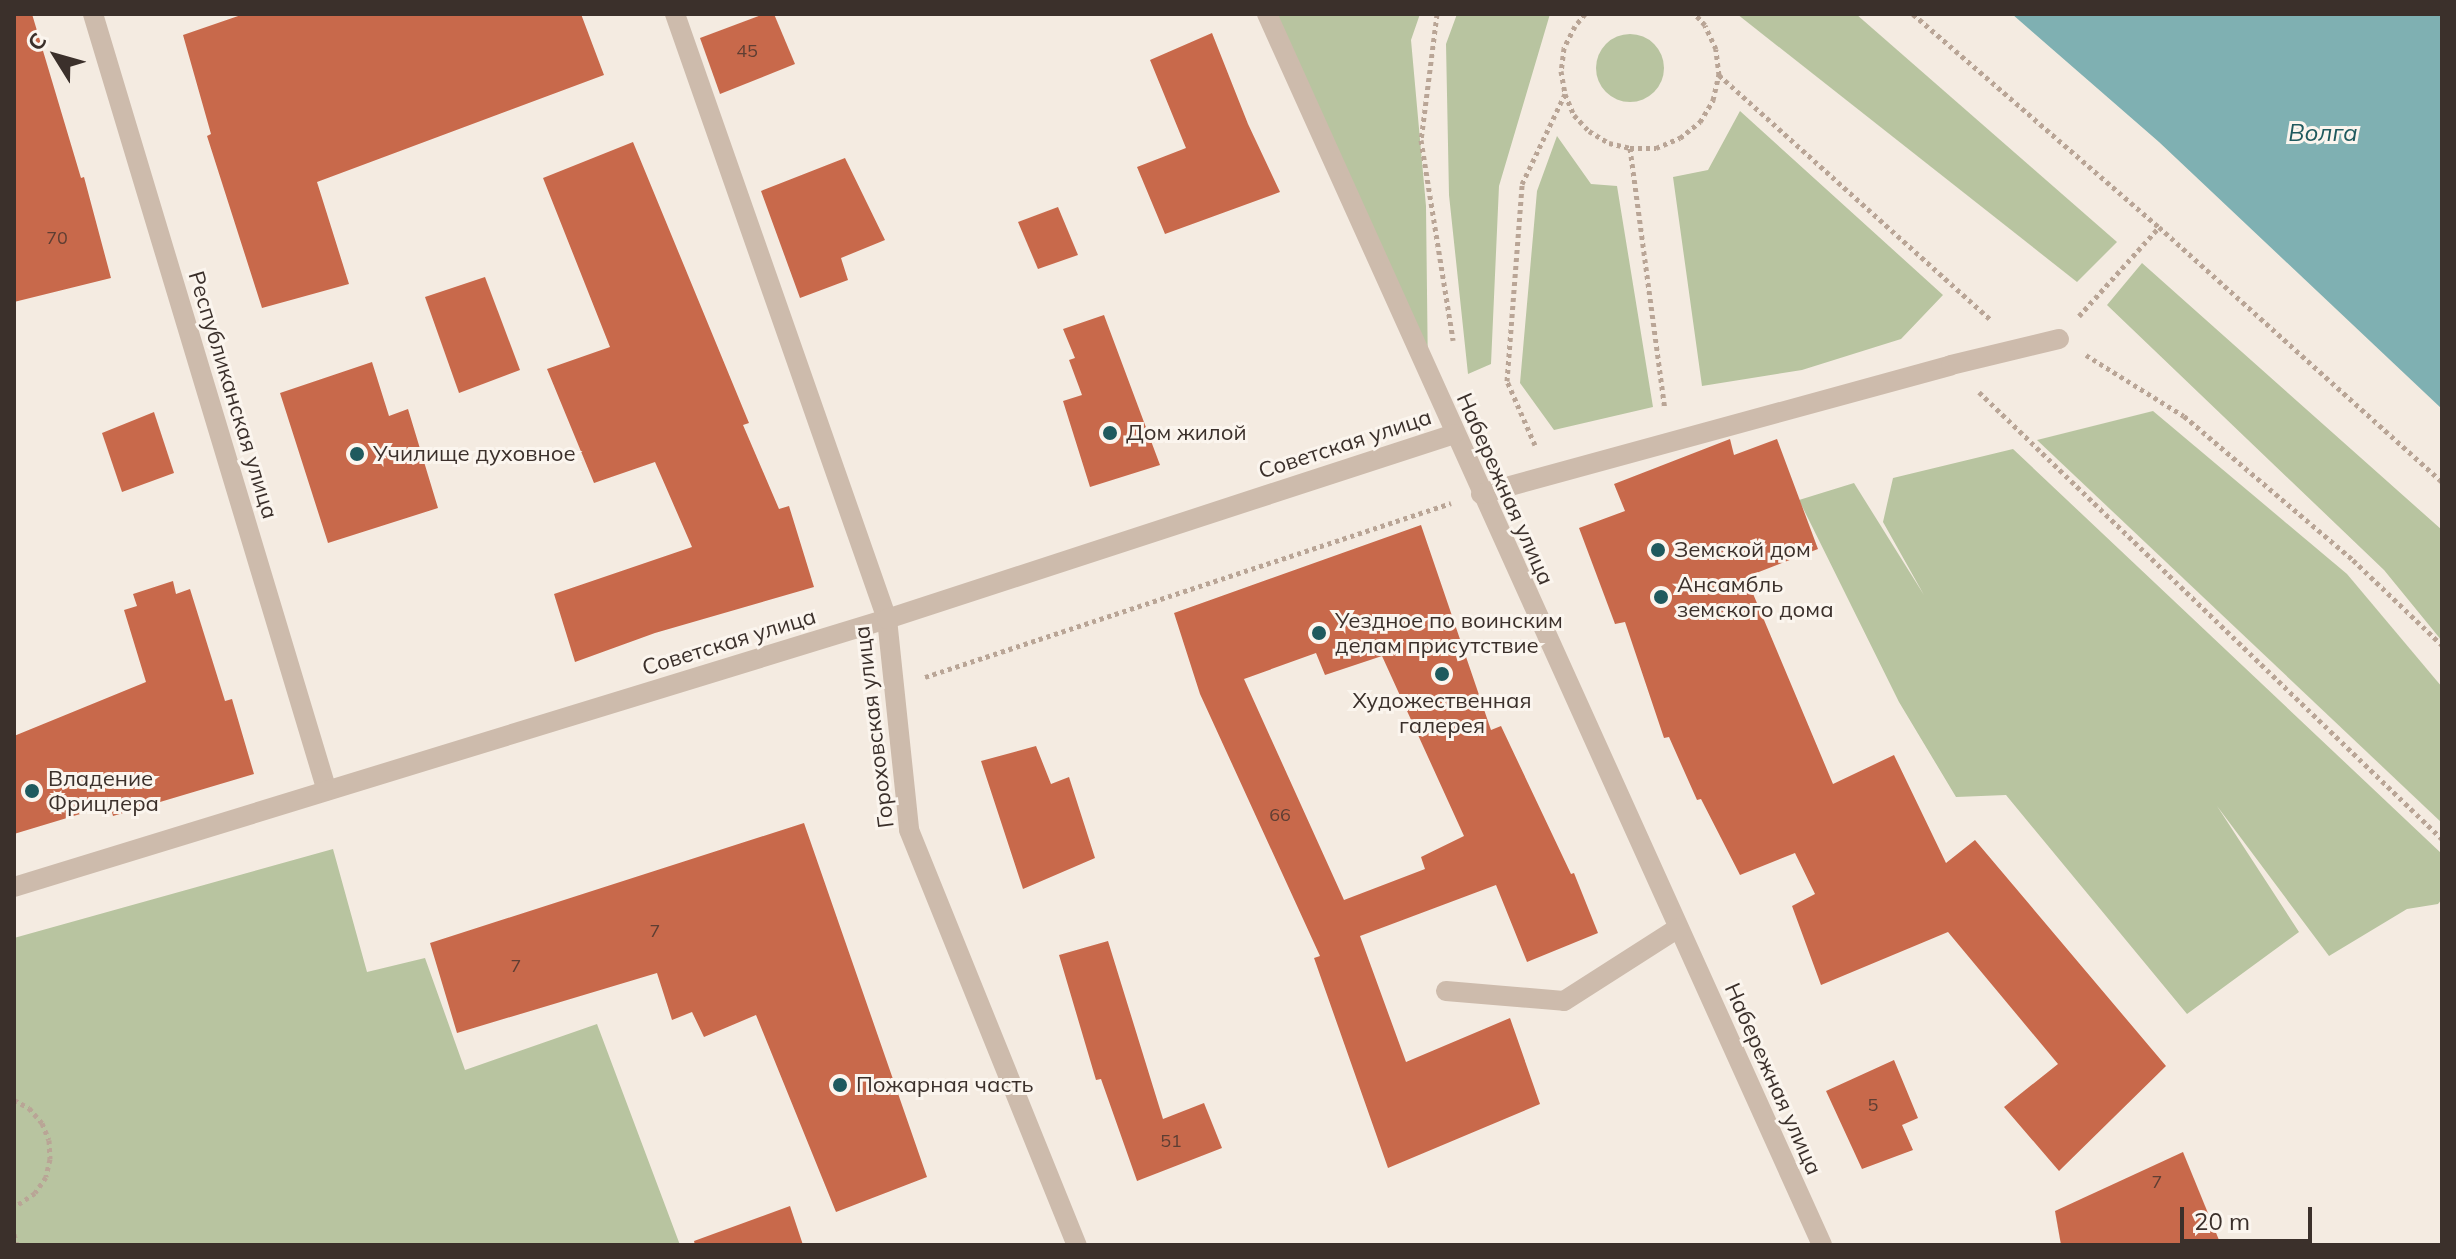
<!DOCTYPE html>
<html>
<head>
<meta charset="utf-8">
<style>
	body { margin:0 }
	#map { position:relative; width:2456px; height:1259px; overflow:hidden; background:#f4ebe1; font-family:Mulish,sans-serif }
	div>[style] { position:absolute }
	.green>* { inset:0; background:#b8c4a0 }
	.round { border-radius:50% }
	.water>* { inset:0; background:#7fb0b2 }
	.building>* { inset:0; background:#c8694b }
	.path>* { height:5px; margin-top:-2.5px; transform-origin:0; background:repeating-linear-gradient(90deg,#b9a596 0 4px,transparent 0 8px) }
	.minor>* { height:20px; margin:-10px; padding:0 10px; transform-origin:10px; border-radius:10px; background:#cdbbac }
	.dots>* { width:22px; height:22px; translate:-50% -50%; box-sizing:border-box; border:4px solid #fbf5ee; border-radius:50% }
	span { translate:-50% -50%; white-space:nowrap; text-align:center; line-height:1.15; -webkit-text-stroke:6px #fbf5ee; paint-order:stroke }
	.number-label { font-size:18px; color:#5e3e33 }
	.number-label span { -webkit-text-stroke-width:0 }
	.street-label { font-size:22px; color:#3b302b }
	.poi-label { font-size:22px; color:#3b302b }
	.left { translate:0 -50%; text-align:left }
	.water-label { font-size:24px; color:#1f5a5e; font-style:italic }
	.frame { position:absolute; inset:0; border:16px solid #3b302b; pointer-events:none }
	.north { position:absolute; left:16px; top:16px; width:80px; height:80px; -webkit-text-stroke:6px #fbf5ee; paint-order:stroke; rotate:307deg; font-size:22px; font-weight:700; line-height:32px; text-align:center; color:#3b302b }
	.north::after { content:''; display:block; margin:auto; width:28px; height:36px; background:#3b302b; clip-path:polygon(50% 0,100% 100%,50% 72%,0 100%) }
	.scale { position:absolute; left:2180px; top:1207px; width:132px; height:36px; box-sizing:border-box; border:4px solid #3b302b; border-top:0; padding-left:10px; font-size:24px; line-height:28px; white-space:nowrap; color:#3b302b; -webkit-text-stroke:6px #fbf5ee; paint-order:stroke }
</style>
</head>
<body>
<div id="map">
	<div class="green">
		<i style="clip-path:polygon(1275px 14px,1420px 14px,1411px 40px,1426px 206px,1428px 377px)"></i>
		<i style="clip-path:polygon(1457px 14px,1550px 14px,1499px 186px,1491px 364px,1468px 374px,1449px 195px,1446px 44px)"></i>
		<i style="clip-path:polygon(1737px 14px,1856px 14px,2117px 242px,2077px 282px)"></i>
		<i class="round" style="left:1596px;top:34px;width:68px;height:68px"></i>
		<i style="clip-path:polygon(1740px 111px,1943px 295px,1901px 339px,1802px 370px,1702px 386px,1673px 177px,1708px 170px)"></i>
		<i style="clip-path:polygon(1557px 136px,1591px 184px,1617px 186px,1653px 407px,1554px 430px,1520px 383px,1537px 191px)"></i>
		<i style="clip-path:polygon(2142px 263px,2442px 530px,2442px 641px,2384px 570px,2107px 305px)"></i>
		<i style="clip-path:polygon(2153px 411px,2347px 574px,2442px 687px,2442px 823px,2037px 440px)"></i>
		<i style="clip-path:polygon(2013px 449px,2442px 854px,2442px 899px,2438px 904px,2407px 909px,2329px 956px,2217px 806px,2299px 932px,2187px 1014px,2006px 795px,1956px 797px,1899px 702px,1799px 500px,1854px 483px,1924px 595px,1883px 522px,1893px 478px)"></i>
		<i style="clip-path:polygon(333px 849px,367px 972px,425px 958px,465px 1070px,597px 1024px,680px 1245px,14px 1245px,14px 938px)"></i>
	</div>
	<div class="water">
		<i style="clip-path:polygon(2012px 14px,2442px 14px,2442px 409px,2159px 142px)"></i>
	</div>
	<div class="building">
		<i style="clip-path:polygon(14px 14px,32px 14px,81px 178px,84px 177px,111px 278px,14px 302px)"></i>
		<i style="clip-path:polygon(244px 14px,581px 14px,604px 75px,317px 182px,349px 284px,262px 308px,207px 136px,211px 134px,183px 35px)"></i>
		<i style="clip-path:polygon(764px 14px,774px 14px,795px 64px,720px 94px,700px 38px)"></i>
		<i style="clip-path:polygon(1212px 33px,1248px 124px,1280px 192px,1165px 234px,1137px 167px,1186px 148px,1150px 60px)"></i>
		<i style="clip-path:polygon(633px 142px,749px 423px,743px 425px,779px 509px,789px 506px,814px 587px,655px 633px,575px 662px,554px 594px,692px 547px,655px 462px,594px 483px,547px 369px,610px 347px,543px 178px)"></i>
		<i style="clip-path:polygon(845px 158px,885px 240px,841px 258px,848px 280px,800px 298px,761px 191px)"></i>
		<i style="clip-path:polygon(1058px 207px,1078px 255px,1038px 269px,1018px 222px)"></i>
		<i style="clip-path:polygon(485px 277px,520px 370px,459px 393px,425px 297px)"></i>
		<i style="clip-path:polygon(1104px 315px,1160px 465px,1090px 487px,1063px 401px,1082px 395px,1069px 360px,1075px 358px,1063px 329px)"></i>
		<i style="clip-path:polygon(372px 362px,389px 416px,408px 409px,438px 508px,328px 543px,280px 393px)"></i>
		<i style="clip-path:polygon(154px 412px,174px 473px,122px 492px,102px 433px)"></i>
		<i style="clip-path:polygon(1730px 439px,1734px 455px,1777px 439px,1818px 549px,1746px 577px,1833px 784px,1894px 755px,1946px 863px,1975px 840px,2166px 1066px,2059px 1171px,2004px 1107px,2058px 1064px,1948px 932px,1821px 985px,1792px 906px,1815px 894px,1795px 853px,1740px 875px,1701px 799px,1697px 800px,1669px 737px,1664px 738px,1625px 622px,1615px 624px,1579px 528px,1625px 511px,1614px 484px)"></i>
		<i style="clip-path:polygon(evenodd,1421px 525px,1491px 730px,1501px 726px,1571px 874px,1574px 873px,1598px 933px,1527px 962px,1496px 885px,1360px 936px,1406px 1062px,1510px 1018px,1540px 1104px,1388px 1168px,1314px 958px,1320px 956px,1200px 694px,1174px 613px,1421px 525px,1316px 653px,1325px 675px,1382px 656px,1464px 836px,1421px 857px,1425px 869px,1344px 900px,1244px 679px,1316px 653px)"></i>
		<i style="clip-path:polygon(173px 581px,176px 594px,190px 589px,225px 701px,232px 699px,254px 774px,113px 816px,110px 805px,14px 834px,14px 736px,146px 682px,124px 610px,137px 606px,133px 594px)"></i>
		<i style="clip-path:polygon(1036px 746px,1051px 784px,1069px 777px,1095px 858px,1023px 889px,981px 761px)"></i>
		<i style="clip-path:polygon(804px 823px,927px 1177px,836px 1212px,756px 1015px,704px 1037px,692px 1012px,672px 1020px,657px 973px,457px 1033px,430px 943px)"></i>
		<i style="clip-path:polygon(1108px 941px,1163px 1119px,1204px 1103px,1222px 1148px,1137px 1181px,1101px 1079px,1096px 1080px,1059px 955px)"></i>
		<i style="clip-path:polygon(1894px 1060px,1918px 1118px,1902px 1125px,1913px 1150px,1862px 1169px,1826px 1091px)"></i>
		<i style="clip-path:polygon(2183px 1152px,2221px 1245px,2061px 1245px,2055px 1211px)"></i>
		<i style="clip-path:polygon(790px 1206px,803px 1245px,695px 1245px,694px 1241px)"></i>
	</div>
	<div class="path">
		<i style="left:1437px;top:14px;width:127px;rotate:97.2deg"></i>
		<i style="left:1421px;top:140px;width:203px;rotate:80.9deg"></i>
		<i style="left:1585px;top:14px;width:16px;rotate:130deg"></i>
		<i style="left:1575px;top:26px;width:25px;rotate:117deg"></i>
		<i style="left:1564px;top:48px;width:23px;rotate:97deg"></i>
		<i style="left:1561px;top:71px;width:23px;rotate:80deg"></i>
		<i style="left:1565px;top:94px;width:23px;rotate:67deg"></i>
		<i style="left:1574px;top:115px;width:22px;rotate:47deg"></i>
		<i style="left:1589px;top:131px;width:23px;rotate:31deg"></i>
		<i style="left:1609px;top:143px;width:22px;rotate:13deg"></i>
		<i style="left:1630px;top:148px;width:26px"></i>
		<i style="left:1656px;top:148px;width:26px;rotate:-23deg"></i>
		<i style="left:1680px;top:138px;width:26px;rotate:-39deg"></i>
		<i style="left:1700px;top:122px;width:26px;rotate:-59deg"></i>
		<i style="left:1713px;top:100px;width:26px;rotate:-77deg"></i>
		<i style="left:1719px;top:75px;width:26px;rotate:-97deg"></i>
		<i style="left:1716px;top:49px;width:26px;rotate:-115deg"></i>
		<i style="left:1705px;top:25px;width:15px;rotate:-132deg"></i>
		<i style="left:1913px;top:14px;width:325px;rotate:40.9deg"></i>
		<i style="left:2159px;top:227px;width:381px;rotate:42deg"></i>
		<i style="left:1719px;top:75px;width:367px;rotate:42deg"></i>
		<i style="left:1630px;top:148px;width:263px;rotate:82.4deg"></i>
		<i style="left:2079px;top:316px;width:120px;rotate:-48deg"></i>
		<i style="left:2086px;top:355px;width:115px;rotate:31.9deg"></i>
		<i style="left:2184px;top:416px;width:222px;rotate:40.4deg"></i>
		<i style="left:2353px;top:560px;width:123px;rotate:43.7deg"></i>
		<i style="left:1979px;top:392px;width:644px;rotate:43.99deg"></i>
		<i style="left:1535px;top:445px;width:70px;rotate:-113.6deg"></i>
		<i style="left:1507px;top:381px;width:198px;rotate:-85.6deg"></i>
		<i style="left:1522px;top:184px;width:100px;rotate:-64.5deg"></i>
		<i style="left:925px;top:677px;width:554px;rotate:-18.3deg"></i>
		<i style="left:14px;top:1100px;width:17px;rotate:28deg"></i>
		<i style="left:29px;top:1108px;width:20px;rotate:49deg"></i>
		<i style="left:42px;top:1123px;width:18px;rotate:68deg"></i>
		<i style="left:49px;top:1140px;width:19px;rotate:87deg"></i>
		<i style="left:50px;top:1159px;width:18px;rotate:103deg"></i>
		<i style="left:46px;top:1177px;width:19px;rotate:125deg"></i>
		<i style="left:35px;top:1193px;width:25px;rotate:146deg"></i>
		<i style="left:14px;top:1234px;width:11px;rotate:75deg"></i>
	</div>
	<div class="minor">
		<i style="left:93px;top:14px;width:811px;rotate:73.24deg"></i>
		<i style="left:675px;top:14px;width:641px;rotate:70.69deg"></i>
		<i style="left:887px;top:619px;width:212px;rotate:84deg"></i>
		<i style="left:909px;top:830px;width:448px;rotate:68deg"></i>
		<i style="left:1267px;top:14px;width:1350px;rotate:65.73deg"></i>
		<i style="left:1481px;top:494px;width:487px;rotate:-15.3deg"></i>
		<i style="left:1951px;top:365px;width:111px;rotate:-13.5deg"></i>
		<i style="left:14px;top:887px;width:913px;rotate:-17.07deg"></i>
		<i style="left:887px;top:619px;width:596px;rotate:-18.07deg"></i>
		<i style="left:1446px;top:991px;width:118px;rotate:4.8deg"></i>
		<i style="left:1564px;top:1001px;width:135px;rotate:-32.6deg"></i>
	</div>
	<div class="dots">
		<i style="left:1110px;top:433px;background:#1f5a5e"></i>
		<i style="left:357px;top:454px;background:#1f5a5e"></i>
		<i style="left:1658px;top:550px;background:#1f5a5e"></i>
		<i style="left:1661px;top:597px;background:#1f5a5e"></i>
		<i style="left:1319px;top:633px;background:#1f5a5e"></i>
		<i style="left:1442px;top:674px;background:#1f5a5e"></i>
		<i style="left:32px;top:791px;background:#1f5a5e"></i>
		<i style="left:840px;top:1085px;background:#1f5a5e"></i>
	</div>
	<div class="number-label">
		<span style="left:747px;top:51px">45</span>
		<span style="left:57px;top:238px">70</span>
		<span style="left:1280px;top:815px">66</span>
		<span style="left:655px;top:931px">7</span>
		<span style="left:516px;top:966px">7</span>
		<span style="left:1873px;top:1105px">5</span>
		<span style="left:1171px;top:1141px">51</span>
		<span style="left:2157px;top:1182px">7</span>
	</div>
	<div class="street-label">
		<span style="left:233px;top:395px;rotate:73deg">Республиканская улица</span>
		<span style="left:1345px;top:444px;rotate:-18deg">Советская улица</span>
		<span style="left:1505px;top:489px;rotate:66deg">Набережная улица</span>
		<span style="left:729px;top:642px;rotate:-17deg">Советская улица</span>
		<span style="left:874px;top:727px;rotate:-97deg">Гороховская улица</span>
		<span style="left:1773px;top:1079px;rotate:66deg">Набережная улица</span>
	</div>
	<div class="poi-label">
		<span class="left" style="left:1126px;top:433px">Дом жилой</span>
		<span class="left" style="left:373px;top:454px">Училище духовное</span>
		<span class="left" style="left:1674px;top:550px">Земской дом</span>
		<span class="left" style="left:1677px;top:597px">Ансамбль<br>земского дома</span>
		<span class="left" style="left:1335px;top:633px">Уездное по воинским<br>делам присутствие</span>
		<span style="left:1442px;top:713px">Художественная<br>галерея</span>
		<span class="left" style="left:48px;top:791px">Владение<br>Фрицлера</span>
		<span class="left" style="left:856px;top:1085px">Пожарная часть</span>
	</div>
	<div class="water-label">
		<span style="left:2323px;top:133px">Волга</span>
	</div>
	<div class="frame"></div>
	<div class="north">С</div>
	<div class="scale">20 m</div>
</div>
</body>
</html>
